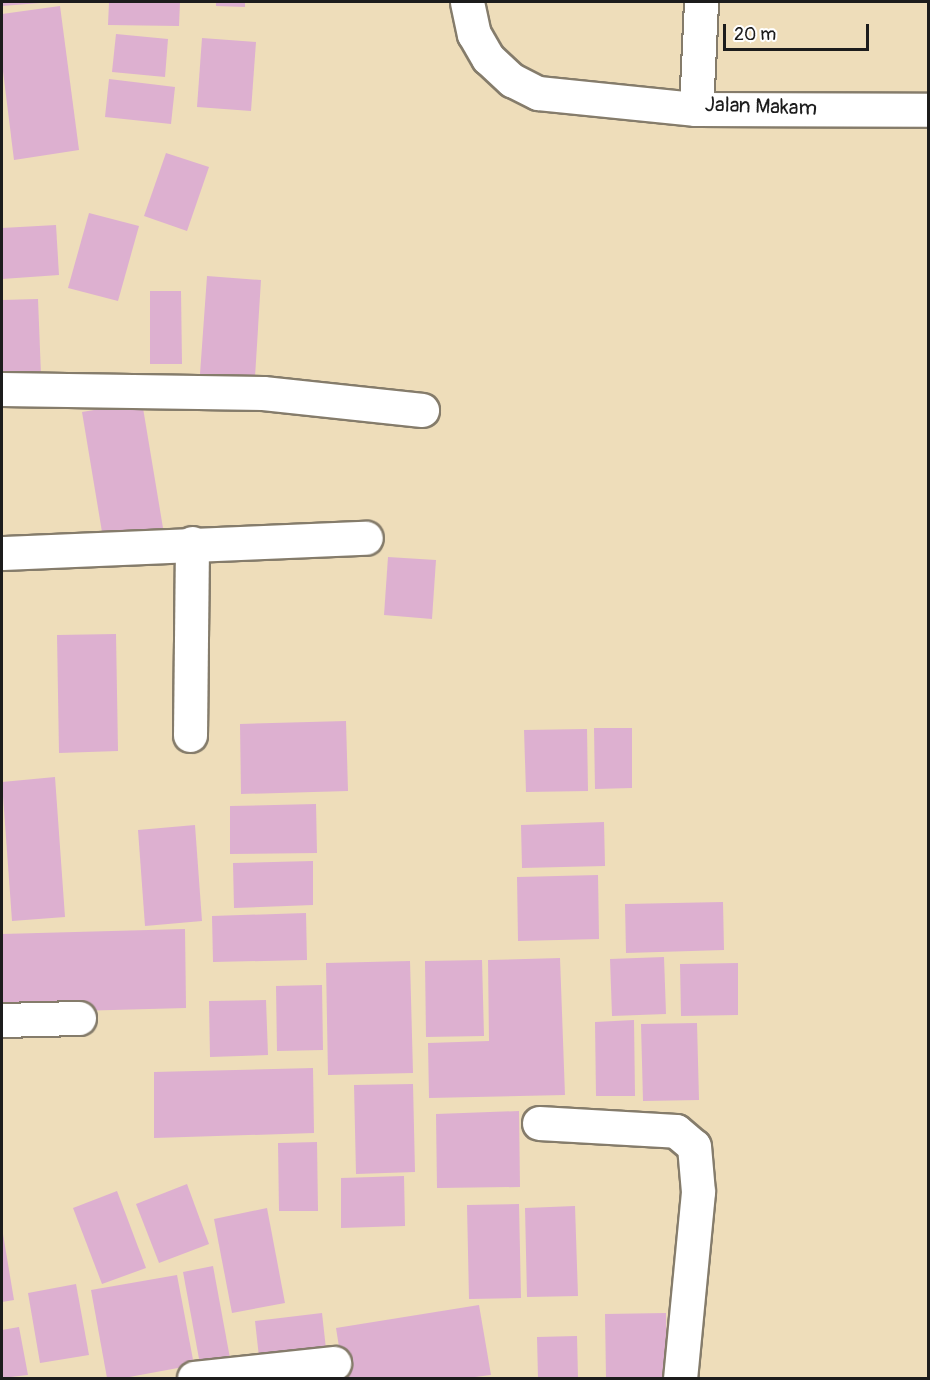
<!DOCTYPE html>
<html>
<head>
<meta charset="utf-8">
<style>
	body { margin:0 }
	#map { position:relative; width:930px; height:1380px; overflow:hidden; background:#eeddba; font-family:Pangolin,sans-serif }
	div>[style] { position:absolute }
	.building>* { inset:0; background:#ddb0d0 }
	.roads { filter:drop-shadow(2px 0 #857c6b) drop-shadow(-2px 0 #857c6b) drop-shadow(0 2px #857c6b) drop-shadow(0 -2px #857c6b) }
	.street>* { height:33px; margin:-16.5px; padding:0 16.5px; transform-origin:16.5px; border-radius:16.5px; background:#fff }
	span { translate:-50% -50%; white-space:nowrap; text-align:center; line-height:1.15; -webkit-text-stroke:4.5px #fff; paint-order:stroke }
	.street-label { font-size:21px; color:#1c1c1c }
	.frame { position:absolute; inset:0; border:3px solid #1c1c1c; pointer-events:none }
	.scale { position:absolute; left:723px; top:24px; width:146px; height:27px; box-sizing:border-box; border:3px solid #1c1c1c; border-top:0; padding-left:8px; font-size:18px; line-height:21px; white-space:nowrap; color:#1c1c1c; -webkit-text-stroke:4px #fff; paint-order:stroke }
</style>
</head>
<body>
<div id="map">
	<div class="building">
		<i style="clip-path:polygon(2px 2px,40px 2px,40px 3px,2px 6px)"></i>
		<i style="clip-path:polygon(109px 2px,180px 2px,179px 26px,108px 25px)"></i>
		<i style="clip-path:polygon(216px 2px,245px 2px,245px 7px,216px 6px)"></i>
		<i style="clip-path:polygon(60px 6px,79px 150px,14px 160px,2px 63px,2px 14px)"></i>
		<i style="clip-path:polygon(116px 34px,168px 39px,165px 77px,112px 72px)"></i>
		<i style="clip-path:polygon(202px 38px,256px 42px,251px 111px,197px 107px)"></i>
		<i style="clip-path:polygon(109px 79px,175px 87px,171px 124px,105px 117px)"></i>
		<i style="clip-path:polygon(166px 153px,209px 167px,187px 231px,144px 216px)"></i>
		<i style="clip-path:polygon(89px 213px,139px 226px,118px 301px,68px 288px)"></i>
		<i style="clip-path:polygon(56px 225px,59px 275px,2px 279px,2px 228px)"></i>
		<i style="clip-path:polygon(207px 276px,261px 280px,255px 377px,200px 374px)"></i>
		<i style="clip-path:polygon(150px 291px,181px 291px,182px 364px,150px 364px)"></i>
		<i style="clip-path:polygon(38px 299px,41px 375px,2px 377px,2px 300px)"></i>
		<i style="clip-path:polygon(142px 402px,163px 528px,103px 538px,82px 412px)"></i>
		<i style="clip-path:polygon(388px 557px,436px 560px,432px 619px,384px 615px)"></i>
		<i style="clip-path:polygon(116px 634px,118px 751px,59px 753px,57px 635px)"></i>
		<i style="clip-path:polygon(346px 721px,348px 791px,241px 794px,240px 724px)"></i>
		<i style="clip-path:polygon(594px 728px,632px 728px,632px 788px,595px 789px)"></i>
		<i style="clip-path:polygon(587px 729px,588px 791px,526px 792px,524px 730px)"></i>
		<i style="clip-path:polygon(55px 777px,65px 917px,12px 921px,2px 782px)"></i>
		<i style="clip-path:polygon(316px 804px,317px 853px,230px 854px,230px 806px)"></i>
		<i style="clip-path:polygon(604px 822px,605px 866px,522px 868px,521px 825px)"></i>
		<i style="clip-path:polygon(195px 825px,202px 921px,145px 926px,138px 830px)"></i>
		<i style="clip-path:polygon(313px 861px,313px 905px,234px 908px,233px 863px)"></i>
		<i style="clip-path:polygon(598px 875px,599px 939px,518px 941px,517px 877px)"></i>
		<i style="clip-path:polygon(723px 902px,724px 950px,626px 953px,625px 904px)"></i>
		<i style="clip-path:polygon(306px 913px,307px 960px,213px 962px,212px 916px)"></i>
		<i style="clip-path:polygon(185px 929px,186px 1008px,2px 1013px,2px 934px)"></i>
		<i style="clip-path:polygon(664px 957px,666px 1014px,612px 1016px,610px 959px)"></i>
		<i style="clip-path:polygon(560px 958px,565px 1095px,429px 1098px,428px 1043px,489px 1041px,488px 960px)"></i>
		<i style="clip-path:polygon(482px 960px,484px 1036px,426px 1037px,425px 961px)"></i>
		<i style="clip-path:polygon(410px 961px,413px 1073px,328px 1075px,326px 963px)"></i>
		<i style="clip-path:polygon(738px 963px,738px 1015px,681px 1016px,680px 964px)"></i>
		<i style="clip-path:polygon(322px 985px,323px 1050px,277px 1051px,276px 986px)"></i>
		<i style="clip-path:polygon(266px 1000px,268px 1055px,210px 1057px,209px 1001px)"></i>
		<i style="clip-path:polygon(634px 1020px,635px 1096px,596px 1096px,595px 1022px)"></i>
		<i style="clip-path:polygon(697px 1023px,699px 1100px,643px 1101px,641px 1024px)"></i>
		<i style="clip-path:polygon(313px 1068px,314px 1133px,154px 1138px,154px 1072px)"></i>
		<i style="clip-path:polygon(413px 1084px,415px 1172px,356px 1174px,354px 1085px)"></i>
		<i style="clip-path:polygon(519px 1111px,520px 1187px,437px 1188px,436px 1114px)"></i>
		<i style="clip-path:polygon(317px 1142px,318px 1211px,279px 1211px,278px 1143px)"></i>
		<i style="clip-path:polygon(404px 1176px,405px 1226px,341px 1228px,341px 1178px)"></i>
		<i style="clip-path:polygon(187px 1184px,209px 1244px,159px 1263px,136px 1204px)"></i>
		<i style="clip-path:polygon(117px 1191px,146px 1268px,102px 1284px,73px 1208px)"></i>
		<i style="clip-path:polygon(519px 1204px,521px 1298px,469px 1299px,467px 1205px)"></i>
		<i style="clip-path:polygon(575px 1206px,578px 1296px,527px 1297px,525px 1208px)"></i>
		<i style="clip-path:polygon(267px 1208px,285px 1303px,232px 1313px,214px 1219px)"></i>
		<i style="clip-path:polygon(3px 1234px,14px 1300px,2px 1302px,2px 1235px)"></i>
		<i style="clip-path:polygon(213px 1266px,232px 1369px,202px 1375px,183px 1272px)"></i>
		<i style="clip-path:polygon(177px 1275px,194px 1365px,124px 1378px,107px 1378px,91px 1290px)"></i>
		<i style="clip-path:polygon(76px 1284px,89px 1355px,40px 1363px,28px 1293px)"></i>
		<i style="clip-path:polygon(479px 1305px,491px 1375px,467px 1378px,344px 1378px,336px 1328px)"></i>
		<i style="clip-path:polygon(322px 1313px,327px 1358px,260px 1366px,255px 1321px)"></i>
		<i style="clip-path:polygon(666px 1313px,667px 1378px,606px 1378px,605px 1314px)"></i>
		<i style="clip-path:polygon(19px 1327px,28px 1375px,2px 1378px,2px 1330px)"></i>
		<i style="clip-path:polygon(577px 1336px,578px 1378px,538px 1378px,537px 1337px)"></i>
	</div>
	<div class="roads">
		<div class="street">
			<i style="left:467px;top:2px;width:33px;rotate:78deg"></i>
			<i style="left:474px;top:34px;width:28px;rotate:60deg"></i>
			<i style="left:488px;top:58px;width:33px;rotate:43deg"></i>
			<i style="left:512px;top:80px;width:29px;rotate:27deg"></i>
			<i style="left:538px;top:93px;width:159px;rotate:5.8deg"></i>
			<i style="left:696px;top:109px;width:232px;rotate:0.2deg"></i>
			<i style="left:696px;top:109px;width:107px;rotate:-87.3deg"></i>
			<i style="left:2px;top:389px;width:261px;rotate:0.9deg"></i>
			<i style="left:263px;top:393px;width:160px;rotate:6.1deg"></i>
			<i style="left:2px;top:553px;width:364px;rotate:-2.4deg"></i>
			<i style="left:190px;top:735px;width:192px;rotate:-89.4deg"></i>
			<i style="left:2px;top:1020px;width:77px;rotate:-1.5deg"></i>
			<i style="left:539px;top:1123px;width:137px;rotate:3.3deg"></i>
			<i style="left:676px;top:1131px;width:23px;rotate:40deg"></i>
			<i style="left:694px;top:1146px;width:46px;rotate:85deg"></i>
			<i style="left:698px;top:1192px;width:187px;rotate:95.5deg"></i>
			<i style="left:194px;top:1378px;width:141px;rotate:-6.1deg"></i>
		</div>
	</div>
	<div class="street-label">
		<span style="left:761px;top:107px;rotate:2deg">Jalan Makam</span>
	</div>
	<div class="frame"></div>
	<div class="scale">20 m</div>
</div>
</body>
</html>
